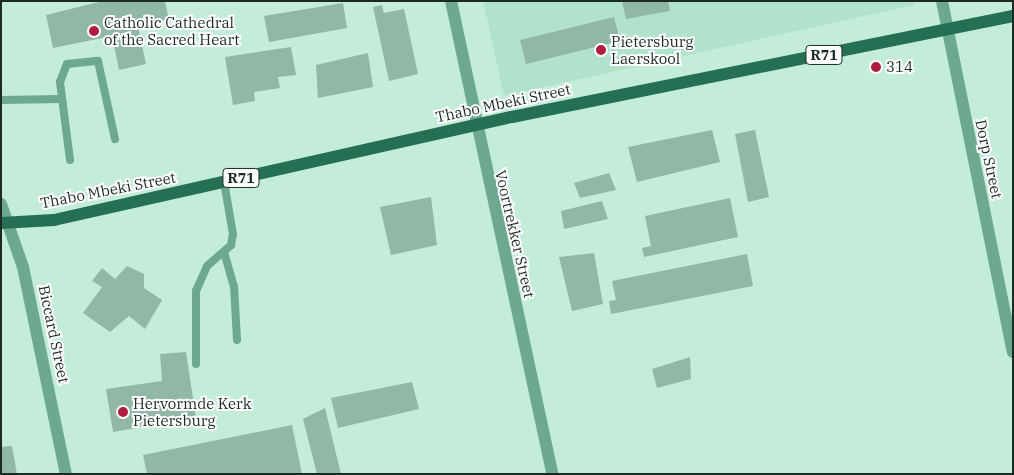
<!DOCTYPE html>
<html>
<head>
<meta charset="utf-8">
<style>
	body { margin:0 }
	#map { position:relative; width:1014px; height:475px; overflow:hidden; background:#c3ecd9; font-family:"IBM Plex Serif",serif }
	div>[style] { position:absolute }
	.built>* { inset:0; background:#b1e3cc }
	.building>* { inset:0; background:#91b8a6 }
	.service>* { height:8px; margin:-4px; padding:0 4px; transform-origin:4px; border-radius:4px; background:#6ca98f }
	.minor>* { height:12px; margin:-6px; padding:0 6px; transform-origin:6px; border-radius:6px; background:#6ca98f }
	.tertiary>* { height:12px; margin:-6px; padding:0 6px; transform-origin:6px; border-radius:6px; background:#6ca98f }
	.primary>* { height:12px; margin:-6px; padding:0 6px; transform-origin:6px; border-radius:6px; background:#256f54 }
	.dots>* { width:14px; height:14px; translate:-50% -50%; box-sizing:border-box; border:2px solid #fff; border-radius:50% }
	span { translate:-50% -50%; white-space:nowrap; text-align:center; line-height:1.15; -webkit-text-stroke:4px #fff; paint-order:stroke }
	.shield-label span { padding:1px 4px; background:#fff; border:1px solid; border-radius:4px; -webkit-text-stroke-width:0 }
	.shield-label { font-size:14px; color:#1b2b24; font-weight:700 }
	.poi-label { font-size:15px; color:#1b2b24 }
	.left { translate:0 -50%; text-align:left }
	.street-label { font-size:15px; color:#1b2b24 }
	.frame { position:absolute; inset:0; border:2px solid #1b2b24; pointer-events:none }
</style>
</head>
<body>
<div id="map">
	<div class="built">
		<i style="clip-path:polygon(483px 1px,913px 1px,914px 5px,504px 96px)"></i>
	</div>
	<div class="building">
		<i style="clip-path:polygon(103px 1px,165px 1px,169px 20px,138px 26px,146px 64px,119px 70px,112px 36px,53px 48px,46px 15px)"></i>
		<i style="clip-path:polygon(622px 1px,668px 1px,670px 11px,626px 19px)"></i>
		<i style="clip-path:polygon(343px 3px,347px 28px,269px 42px,264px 16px)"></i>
		<i style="clip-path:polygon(382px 5px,384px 13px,404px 9px,418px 74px,389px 81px,373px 7px)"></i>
		<i style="clip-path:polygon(614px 17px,620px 41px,526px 64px,520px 40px)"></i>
		<i style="clip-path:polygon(291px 47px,296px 75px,278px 77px,280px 88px,254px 92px,255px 101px,233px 105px,225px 57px)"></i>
		<i style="clip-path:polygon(368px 53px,373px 87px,318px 98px,316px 65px)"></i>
		<i style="clip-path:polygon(712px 130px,720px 162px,637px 182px,628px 147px)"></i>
		<i style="clip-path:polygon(755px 130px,769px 197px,748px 202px,735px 134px)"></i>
		<i style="clip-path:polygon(609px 173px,616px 190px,580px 198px,574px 183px)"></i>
		<i style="clip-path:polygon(431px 197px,437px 245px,391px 255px,380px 207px)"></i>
		<i style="clip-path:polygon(730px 198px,738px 237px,644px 257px,642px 248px,651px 246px,645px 216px)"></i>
		<i style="clip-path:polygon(602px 201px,608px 219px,564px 229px,561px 211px)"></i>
		<i style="clip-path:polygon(594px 253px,603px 304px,572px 311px,559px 257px)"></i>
		<i style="clip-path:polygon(747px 254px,753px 286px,611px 314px,609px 301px,616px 300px,612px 281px)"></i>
		<i style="clip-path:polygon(127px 266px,144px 274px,144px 288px,162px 300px,145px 329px,129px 316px,110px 332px,83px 313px,102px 287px,92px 281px,102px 268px,115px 279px)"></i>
		<i style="clip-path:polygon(186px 352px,196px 418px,113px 432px,106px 389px,162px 381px,160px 354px)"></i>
		<i style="clip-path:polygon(690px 357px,691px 379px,657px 388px,652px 369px)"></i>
		<i style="clip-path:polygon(412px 382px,419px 409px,338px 428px,331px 398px)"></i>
		<i style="clip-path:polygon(325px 408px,341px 474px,317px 474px,303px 419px)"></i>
		<i style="clip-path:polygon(292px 425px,302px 474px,147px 474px,143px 455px)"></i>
		<i style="clip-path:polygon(12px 446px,17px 474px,1px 474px,1px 447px)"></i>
	</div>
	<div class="service">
		<i style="left:1px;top:100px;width:60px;rotate:-1deg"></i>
		<i style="left:70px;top:160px;width:79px;rotate:-97.3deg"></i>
		<i style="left:60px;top:82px;width:19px;rotate:-69deg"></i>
		<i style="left:67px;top:64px;width:31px;rotate:-6deg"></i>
		<i style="left:98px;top:61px;width:80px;rotate:77.7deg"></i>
		<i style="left:224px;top:252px;width:35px;rotate:74deg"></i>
		<i style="left:234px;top:286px;width:54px;rotate:86.8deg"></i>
		<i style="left:196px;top:364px;width:73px;rotate:-90deg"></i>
		<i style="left:196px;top:291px;width:27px;rotate:-66deg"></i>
		<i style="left:207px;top:266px;width:32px;rotate:-41deg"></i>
		<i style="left:231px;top:245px;width:11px;rotate:-80deg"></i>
		<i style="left:233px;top:234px;width:53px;rotate:-99.8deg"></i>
	</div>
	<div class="minor">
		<i style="left:451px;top:1px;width:484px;rotate:77.9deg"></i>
		<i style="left:1px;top:204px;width:67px;rotate:70.8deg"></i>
		<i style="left:23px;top:267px;width:211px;rotate:78.3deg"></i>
	</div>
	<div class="tertiary">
		<i style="left:942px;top:1px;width:358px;rotate:78.6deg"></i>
	</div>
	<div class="primary">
		<i style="left:1px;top:223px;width:53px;rotate:-3.2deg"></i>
		<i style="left:54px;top:220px;width:469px;rotate:-12.7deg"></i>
		<i style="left:512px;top:117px;width:511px;rotate:-11.4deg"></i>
	</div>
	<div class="dots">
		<i style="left:94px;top:31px;background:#b11d3e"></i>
		<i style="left:601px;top:50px;background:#b11d3e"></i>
		<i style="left:876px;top:67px;background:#b11d3e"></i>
		<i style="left:123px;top:412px;background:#b11d3e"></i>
	</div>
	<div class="shield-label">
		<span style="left:824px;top:55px">R71</span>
		<span style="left:241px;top:178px">R71</span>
	</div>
	<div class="poi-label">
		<span class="left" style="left:104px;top:31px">Catholic Cathedral<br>of the Sacred Heart</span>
		<span class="left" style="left:611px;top:50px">Pietersburg<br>Laerskool</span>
		<span class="left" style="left:886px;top:67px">314</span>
		<span class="left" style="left:133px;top:412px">Hervormde Kerk<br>Pietersburg</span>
	</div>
	<div class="street-label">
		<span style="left:503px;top:103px;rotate:-12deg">Thabo Mbeki Street</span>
		<span style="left:989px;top:159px;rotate:78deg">Dorp Street</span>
		<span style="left:108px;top:190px;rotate:-11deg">Thabo Mbeki Street</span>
		<span style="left:515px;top:234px;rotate:77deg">Voortrekker Street</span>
		<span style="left:54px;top:334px;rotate:78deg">Biccard Street</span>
	</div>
	<div class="frame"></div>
</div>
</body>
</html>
